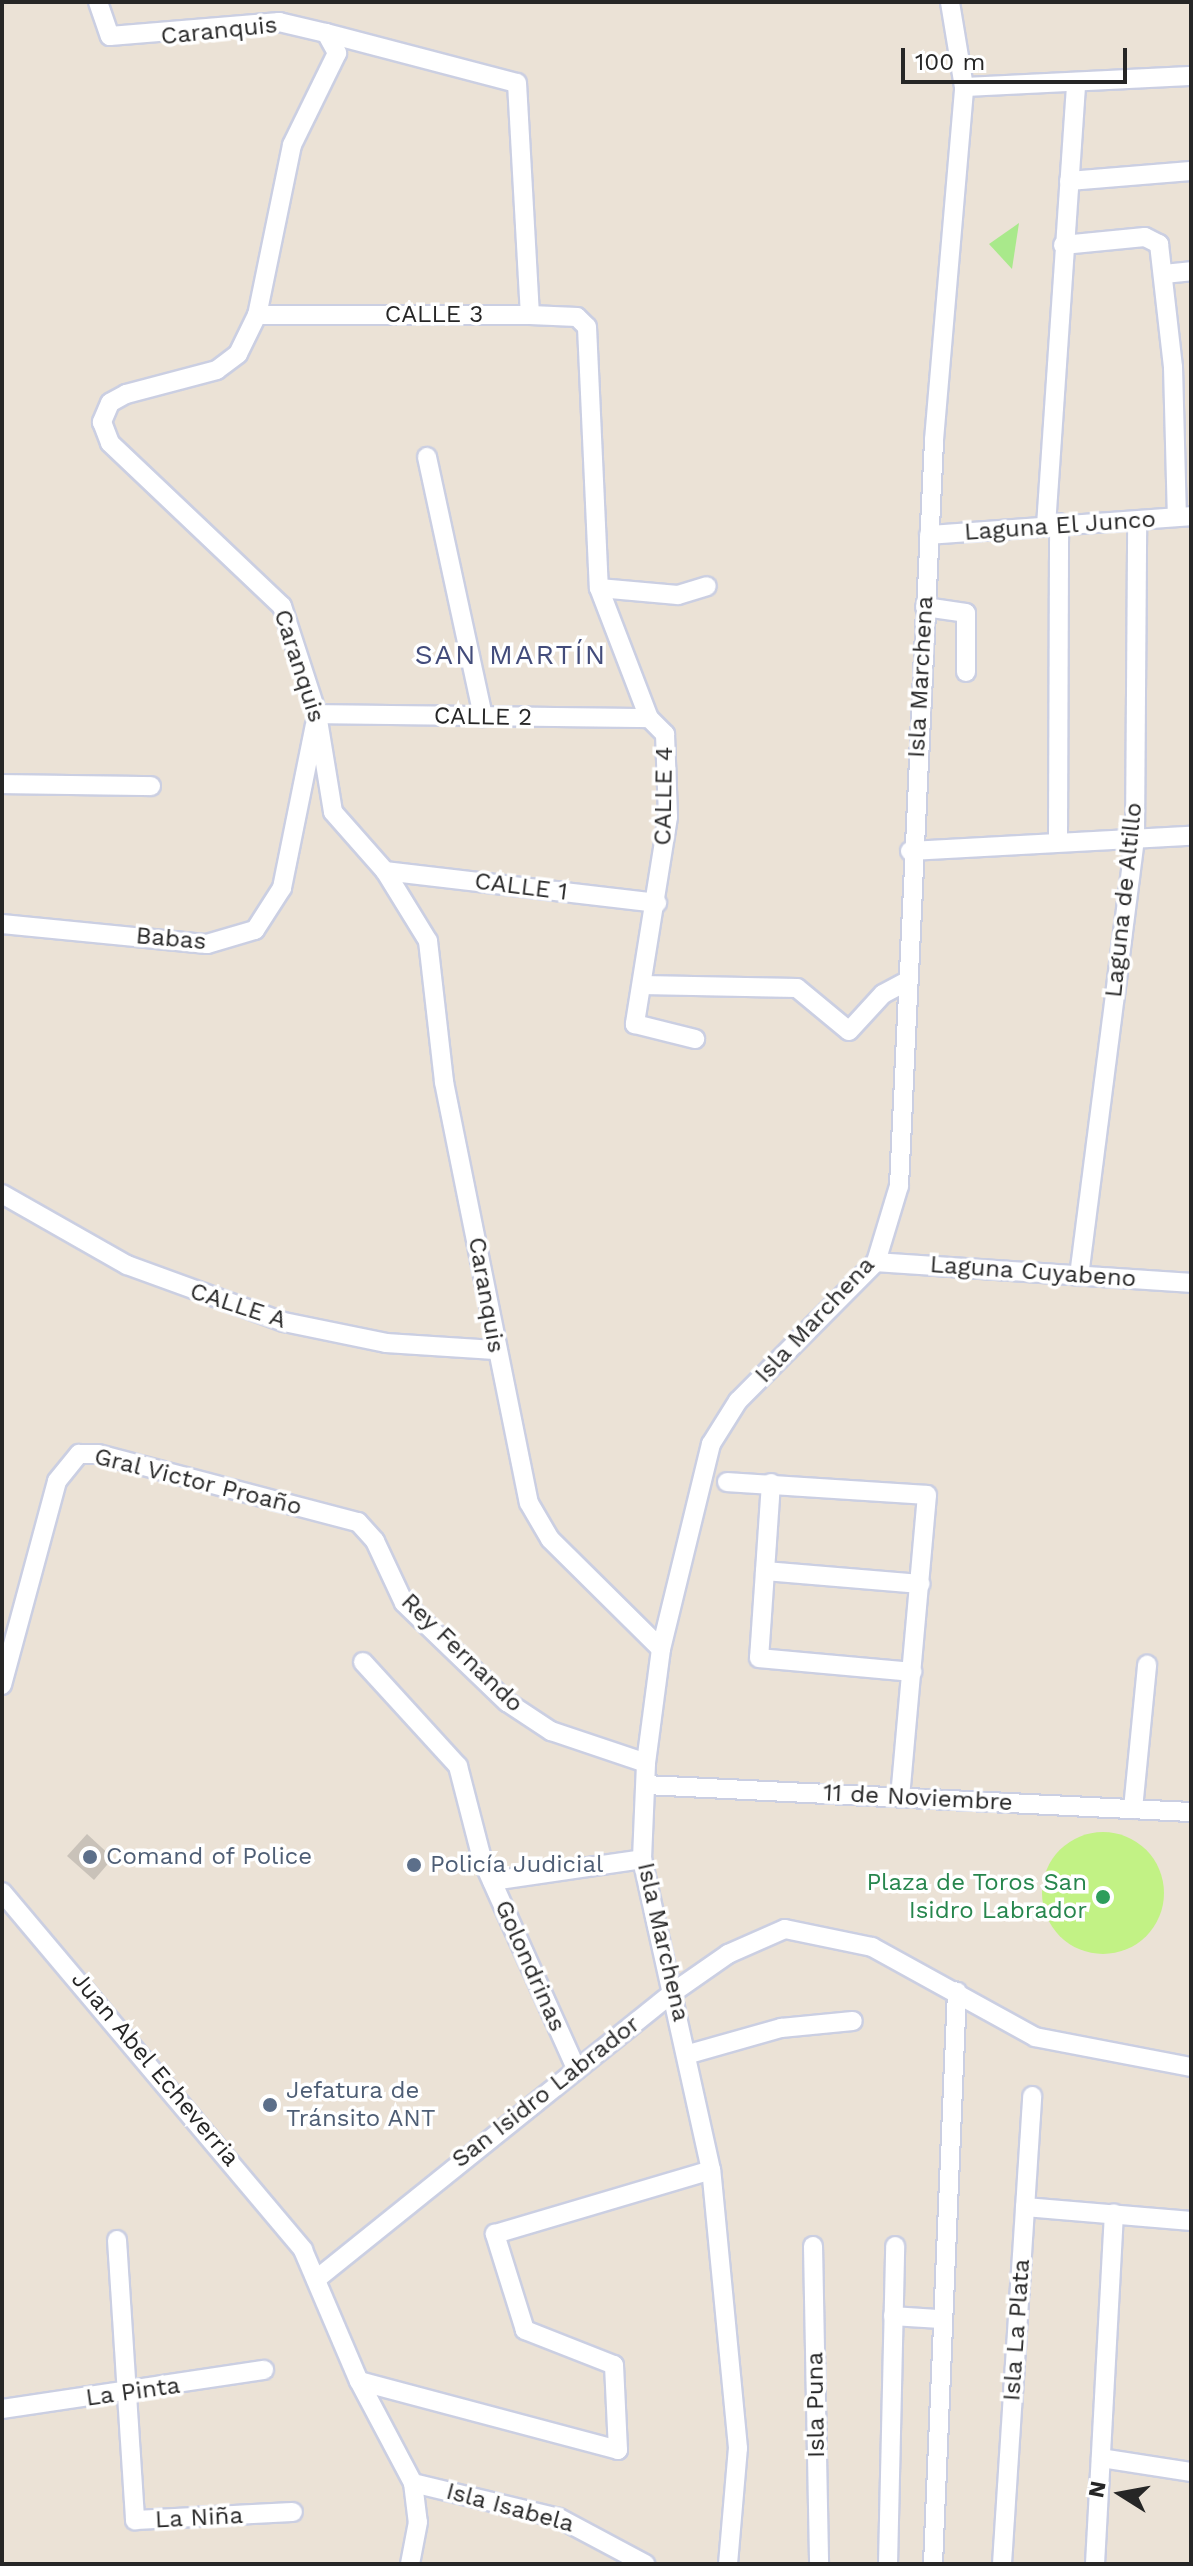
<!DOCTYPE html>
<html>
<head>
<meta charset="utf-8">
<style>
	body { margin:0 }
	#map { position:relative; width:1193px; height:2566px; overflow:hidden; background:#ebe2d6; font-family:"Work Sans",sans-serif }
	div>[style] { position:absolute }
	.green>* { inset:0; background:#a9e98b }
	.pitch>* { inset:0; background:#c2f285 }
	.round { border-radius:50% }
	.building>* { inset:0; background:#c9c2b9 }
	.roads { filter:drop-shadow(2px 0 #cbcfe2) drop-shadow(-2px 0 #cbcfe2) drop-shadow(0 2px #cbcfe2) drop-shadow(0 -2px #cbcfe2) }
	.minor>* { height:18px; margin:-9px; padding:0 9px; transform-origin:9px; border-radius:9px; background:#fff }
	.dots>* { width:22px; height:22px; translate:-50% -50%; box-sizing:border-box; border:4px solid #fff; border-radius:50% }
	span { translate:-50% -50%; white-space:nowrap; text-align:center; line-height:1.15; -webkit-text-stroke:7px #fff; paint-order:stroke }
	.street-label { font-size:24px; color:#262626 }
	.service-label { font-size:24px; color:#4e5e75 }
	.left { translate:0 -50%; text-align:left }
	.leisure-label { font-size:24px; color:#27864d }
	.right { translate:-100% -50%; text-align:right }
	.quarter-label { font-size:28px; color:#434c7b; letter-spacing:2px }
	.frame { position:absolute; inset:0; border:4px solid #262626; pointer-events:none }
	.north { position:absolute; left:1081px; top:2454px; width:80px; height:80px; -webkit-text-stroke:6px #fff; paint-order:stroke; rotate:281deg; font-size:22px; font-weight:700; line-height:32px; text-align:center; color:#262626 }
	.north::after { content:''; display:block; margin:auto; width:28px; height:36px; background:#262626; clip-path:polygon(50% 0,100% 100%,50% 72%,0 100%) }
	.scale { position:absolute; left:901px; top:48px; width:226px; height:36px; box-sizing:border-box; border:4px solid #262626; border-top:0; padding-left:10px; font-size:24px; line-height:28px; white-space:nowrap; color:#262626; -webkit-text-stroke:6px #fff; paint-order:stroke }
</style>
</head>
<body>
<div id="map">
	<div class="green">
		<i style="clip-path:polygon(1019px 223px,1012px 269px,989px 244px)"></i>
	</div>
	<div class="pitch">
		<i class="round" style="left:1042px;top:1832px;width:122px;height:122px"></i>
	</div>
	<div class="building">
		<i style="clip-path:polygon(87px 1834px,113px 1858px,94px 1880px,67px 1856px)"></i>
	</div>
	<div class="roads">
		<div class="minor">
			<i style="left:98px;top:2px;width:36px;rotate:71deg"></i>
			<i style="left:110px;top:36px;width:170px;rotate:-4.7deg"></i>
			<i style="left:279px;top:22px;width:48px;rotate:13.2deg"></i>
			<i style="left:326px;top:33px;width:23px;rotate:61deg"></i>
			<i style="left:337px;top:53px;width:102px;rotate:116.1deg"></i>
			<i style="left:292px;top:145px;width:174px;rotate:101.6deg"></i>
			<i style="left:257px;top:315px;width:43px;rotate:116deg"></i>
			<i style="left:238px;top:354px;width:26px;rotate:143deg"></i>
			<i style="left:217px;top:370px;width:94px;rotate:165.2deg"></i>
			<i style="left:126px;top:394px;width:18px;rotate:151deg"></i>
			<i style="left:110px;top:403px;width:21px;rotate:113deg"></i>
			<i style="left:102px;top:422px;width:22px;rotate:69deg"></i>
			<i style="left:110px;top:443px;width:237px;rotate:43.5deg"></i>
			<i style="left:282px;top:606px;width:114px;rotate:72deg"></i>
			<i style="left:317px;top:714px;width:99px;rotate:80.7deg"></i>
			<i style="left:333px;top:812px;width:79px;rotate:48.6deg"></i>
			<i style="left:385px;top:871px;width:82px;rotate:58.4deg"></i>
			<i style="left:428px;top:941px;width:142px;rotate:83.5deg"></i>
			<i style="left:444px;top:1082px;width:429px;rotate:78.6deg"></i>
			<i style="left:529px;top:1503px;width:42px;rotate:59.7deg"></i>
			<i style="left:550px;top:1539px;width:156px;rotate:44.7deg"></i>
			<i style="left:326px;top:33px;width:197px;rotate:14.7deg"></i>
			<i style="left:517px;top:83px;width:232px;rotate:86.8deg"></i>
			<i style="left:964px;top:87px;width:227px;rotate:-2.8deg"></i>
			<i style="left:1069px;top:181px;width:122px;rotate:-4.7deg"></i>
			<i style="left:1063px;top:245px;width:82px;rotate:-5.6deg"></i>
			<i style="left:1145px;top:237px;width:16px;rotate:27deg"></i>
			<i style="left:1159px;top:244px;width:124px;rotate:83.5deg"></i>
			<i style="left:1173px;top:367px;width:149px;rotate:88.5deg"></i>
			<i style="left:1164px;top:274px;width:27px;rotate:-6deg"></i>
			<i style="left:257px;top:315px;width:273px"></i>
			<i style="left:530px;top:315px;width:47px;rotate:2.4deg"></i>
			<i style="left:577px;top:317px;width:14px;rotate:45deg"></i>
			<i style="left:587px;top:327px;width:261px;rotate:87.4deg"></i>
			<i style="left:599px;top:588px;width:139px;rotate:69deg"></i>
			<i style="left:649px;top:718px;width:23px;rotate:45deg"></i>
			<i style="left:665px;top:734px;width:83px;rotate:87.9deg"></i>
			<i style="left:668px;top:817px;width:210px;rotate:99.1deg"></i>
			<i style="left:635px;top:1024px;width:62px;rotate:14deg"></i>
			<i style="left:427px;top:457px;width:266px;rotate:77.8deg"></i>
			<i style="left:1046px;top:526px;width:444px;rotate:-86.1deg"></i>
			<i style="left:929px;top:535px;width:263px;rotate:-4.1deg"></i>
			<i style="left:599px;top:588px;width:79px;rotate:5.1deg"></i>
			<i style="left:678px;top:595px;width:30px;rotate:-17deg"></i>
			<i style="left:925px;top:607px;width:41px;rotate:8.3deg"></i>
			<i style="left:966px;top:613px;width:59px;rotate:90deg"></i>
			<i style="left:317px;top:714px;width:332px;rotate:0.7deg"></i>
			<i style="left:2px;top:784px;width:149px;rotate:0.8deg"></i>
			<i style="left:1058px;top:838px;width:315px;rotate:-89.8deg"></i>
			<i style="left:910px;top:851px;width:281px;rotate:-3.1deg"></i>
			<i style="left:385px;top:871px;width:274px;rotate:6.7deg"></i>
			<i style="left:2px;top:924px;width:206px;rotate:5.6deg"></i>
			<i style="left:207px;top:944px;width:50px;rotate:-16.3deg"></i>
			<i style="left:255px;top:930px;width:50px;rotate:-57.3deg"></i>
			<i style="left:282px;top:888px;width:166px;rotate:-78.6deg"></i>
			<i style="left:642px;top:985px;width:155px;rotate:1.1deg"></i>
			<i style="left:797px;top:988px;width:67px;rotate:39.6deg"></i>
			<i style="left:849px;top:1031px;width:50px;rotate:-47.4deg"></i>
			<i style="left:883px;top:994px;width:26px;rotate:-28deg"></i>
			<i style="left:2px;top:1194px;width:144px;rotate:29.6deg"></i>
			<i style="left:127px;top:1265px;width:167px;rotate:20deg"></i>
			<i style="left:284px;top:1322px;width:104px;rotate:11.6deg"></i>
			<i style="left:386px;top:1343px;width:109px;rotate:3.7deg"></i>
			<i style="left:876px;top:1262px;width:316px;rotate:3.8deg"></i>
			<i style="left:1079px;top:1276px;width:444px;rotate:-82.7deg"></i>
			<i style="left:1135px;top:836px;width:314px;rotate:-89.6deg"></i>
			<i style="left:727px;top:1482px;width:200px;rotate:3.7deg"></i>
			<i style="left:927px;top:1495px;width:302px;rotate:95.1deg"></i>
			<i style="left:771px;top:1483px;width:175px;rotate:93.9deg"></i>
			<i style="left:759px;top:1658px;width:154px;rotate:5.2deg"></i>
			<i style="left:765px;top:1571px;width:156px;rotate:4.8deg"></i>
			<i style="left:363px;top:1662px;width:141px;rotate:47.6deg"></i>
			<i style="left:458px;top:1766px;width:96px;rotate:75.5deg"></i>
			<i style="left:482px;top:1859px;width:231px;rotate:65.8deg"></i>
			<i style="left:2px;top:1685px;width:211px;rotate:-74.9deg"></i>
			<i style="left:57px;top:1481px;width:35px;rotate:-51deg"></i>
			<i style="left:79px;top:1454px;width:19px"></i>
			<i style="left:98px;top:1454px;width:269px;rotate:14.7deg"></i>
			<i style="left:358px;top:1522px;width:25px;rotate:48deg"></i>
			<i style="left:375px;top:1541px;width:68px;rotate:64.9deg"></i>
			<i style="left:404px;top:1603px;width:143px;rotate:43.9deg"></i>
			<i style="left:507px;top:1702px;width:53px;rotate:33.4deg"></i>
			<i style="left:551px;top:1731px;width:100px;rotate:18.6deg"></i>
			<i style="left:646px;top:1785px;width:546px;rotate:2.84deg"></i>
			<i style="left:1133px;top:1809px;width:145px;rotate:-84.4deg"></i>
			<i style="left:492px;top:1881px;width:152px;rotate:-8.3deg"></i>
			<i style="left:2px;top:1892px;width:468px;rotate:49.9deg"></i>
			<i style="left:303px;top:2250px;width:142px;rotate:66.9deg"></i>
			<i style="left:359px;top:2381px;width:115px;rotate:62.1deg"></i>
			<i style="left:413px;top:2483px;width:39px;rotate:83deg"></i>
			<i style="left:418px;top:2522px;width:43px;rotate:100.8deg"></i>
			<i style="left:689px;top:2054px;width:96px;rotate:-15.8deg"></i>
			<i style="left:781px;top:2028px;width:72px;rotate:-5.6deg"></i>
			<i style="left:1025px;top:2207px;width:167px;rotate:4.8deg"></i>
			<i style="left:117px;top:2240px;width:281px;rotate:86.3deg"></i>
			<i style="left:135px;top:2520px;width:158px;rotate:-2.9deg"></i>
			<i style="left:813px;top:2246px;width:318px;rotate:88.9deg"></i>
			<i style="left:319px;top:2277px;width:457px;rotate:-38.8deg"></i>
			<i style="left:675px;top:1991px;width:65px;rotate:-34.9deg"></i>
			<i style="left:728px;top:1954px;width:62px;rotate:-23.7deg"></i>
			<i style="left:785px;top:1929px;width:89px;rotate:11.7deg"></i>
			<i style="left:872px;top:1947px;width:186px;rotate:28.9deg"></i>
			<i style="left:1035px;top:2037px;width:159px;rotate:10.9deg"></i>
			<i style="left:893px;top:2316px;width:47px;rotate:3.7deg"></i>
			<i style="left:359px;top:2381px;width:268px;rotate:14.9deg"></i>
			<i style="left:618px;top:2450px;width:85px;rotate:-92.7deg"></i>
			<i style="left:614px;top:2365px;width:96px;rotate:-158.5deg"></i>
			<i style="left:525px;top:2330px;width:101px;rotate:-107.4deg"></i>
			<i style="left:495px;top:2234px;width:225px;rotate:-16.5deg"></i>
			<i style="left:2px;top:2409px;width:265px;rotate:-8.5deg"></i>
			<i style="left:1101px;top:2458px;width:91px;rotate:8.8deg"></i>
			<i style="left:413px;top:2483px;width:150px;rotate:13.5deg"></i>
			<i style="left:559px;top:2518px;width:98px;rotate:28.1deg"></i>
			<i style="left:728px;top:2564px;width:116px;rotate:-85.1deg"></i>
			<i style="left:738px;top:2448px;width:279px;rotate:-95.5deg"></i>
			<i style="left:711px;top:2170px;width:319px;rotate:-102.5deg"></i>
			<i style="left:642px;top:1859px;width:96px;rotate:-87.6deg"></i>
			<i style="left:646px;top:1763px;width:115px;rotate:-82.5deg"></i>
			<i style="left:661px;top:1649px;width:211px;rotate:-76.3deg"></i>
			<i style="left:711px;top:1444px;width:51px;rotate:-57.9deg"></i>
			<i style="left:738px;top:1401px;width:196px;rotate:-45.2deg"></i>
			<i style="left:876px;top:1262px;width:79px;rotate:-73.2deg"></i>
			<i style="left:899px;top:1186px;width:747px;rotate:-87.31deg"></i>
			<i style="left:934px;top:440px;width:354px;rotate:-85.1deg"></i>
			<i style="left:964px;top:87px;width:86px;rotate:-99.4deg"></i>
			<i style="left:888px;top:2564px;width:318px;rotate:-88.7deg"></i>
			<i style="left:933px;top:2564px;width:573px;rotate:-87.6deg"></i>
			<i style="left:1002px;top:2564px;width:469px;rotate:-86.3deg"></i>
			<i style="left:1095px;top:2564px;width:351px;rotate:-86.9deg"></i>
		</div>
	</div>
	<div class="dots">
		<i style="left:90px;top:1857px;background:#5c6f8a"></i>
		<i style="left:414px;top:1865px;background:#5c6f8a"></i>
		<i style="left:1103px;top:1897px;background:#2e9e5b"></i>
		<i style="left:270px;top:2105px;background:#5c6f8a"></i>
	</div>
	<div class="street-label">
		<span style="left:219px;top:31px;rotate:-6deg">Caranquis</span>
		<span style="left:434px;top:315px">CALLE 3</span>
		<span style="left:1060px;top:526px;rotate:-4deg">Laguna El Junco</span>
		<span style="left:299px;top:666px;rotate:72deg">Caranquis</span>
		<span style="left:921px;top:677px;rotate:-87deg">Isla Marchena</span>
		<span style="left:483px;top:717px;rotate:1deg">CALLE 2</span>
		<span style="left:664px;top:796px;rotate:-89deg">CALLE 4</span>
		<span style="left:521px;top:887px;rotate:7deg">CALLE 1</span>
		<span style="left:1124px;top:900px;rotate:-84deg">Laguna de Altillo</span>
		<span style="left:171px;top:939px;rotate:5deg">Babas</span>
		<span style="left:1033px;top:1272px;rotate:4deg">Laguna Cuyabeno</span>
		<span style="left:486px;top:1295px;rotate:80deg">Caranquis</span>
		<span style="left:238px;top:1306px;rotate:18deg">CALLE A</span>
		<span style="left:815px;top:1320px;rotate:-47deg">Isla Marchena</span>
		<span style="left:198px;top:1482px;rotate:14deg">Gral Victor Proaño</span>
		<span style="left:462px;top:1653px;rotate:44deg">Rey Fernando</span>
		<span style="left:918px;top:1798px;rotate:3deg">11 de Noviembre</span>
		<span style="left:663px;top:1942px;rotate:77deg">Isla Marchena</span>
		<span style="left:530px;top:1966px;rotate:66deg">Golondrinas</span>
		<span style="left:155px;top:2069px;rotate:50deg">Juan Abel Echeverria</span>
		<span style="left:546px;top:2092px;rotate:-38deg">San Isidro Labrador</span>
		<span style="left:1017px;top:2330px;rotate:-86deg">Isla La Plata</span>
		<span style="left:133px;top:2392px;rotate:-8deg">La Pinta</span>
		<span style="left:816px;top:2405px;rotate:-91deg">Isla Puna</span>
		<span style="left:510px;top:2508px;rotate:15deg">Isla Isabela</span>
		<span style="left:199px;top:2518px;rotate:-3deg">La Niña</span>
	</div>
	<div class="service-label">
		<span class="left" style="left:106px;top:1857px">Comand of Police</span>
		<span class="left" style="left:430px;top:1865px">Policía Judicial</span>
		<span class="left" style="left:286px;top:2105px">Jefatura de<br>Tránsito ANT</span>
	</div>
	<div class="leisure-label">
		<span class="right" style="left:1087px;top:1897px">Plaza de Toros San<br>Isidro Labrador</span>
	</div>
	<div class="quarter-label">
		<span style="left:511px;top:655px">SAN MARTÍN</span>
	</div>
	<div class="frame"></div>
	<div class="north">N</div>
	<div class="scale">100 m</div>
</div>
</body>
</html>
